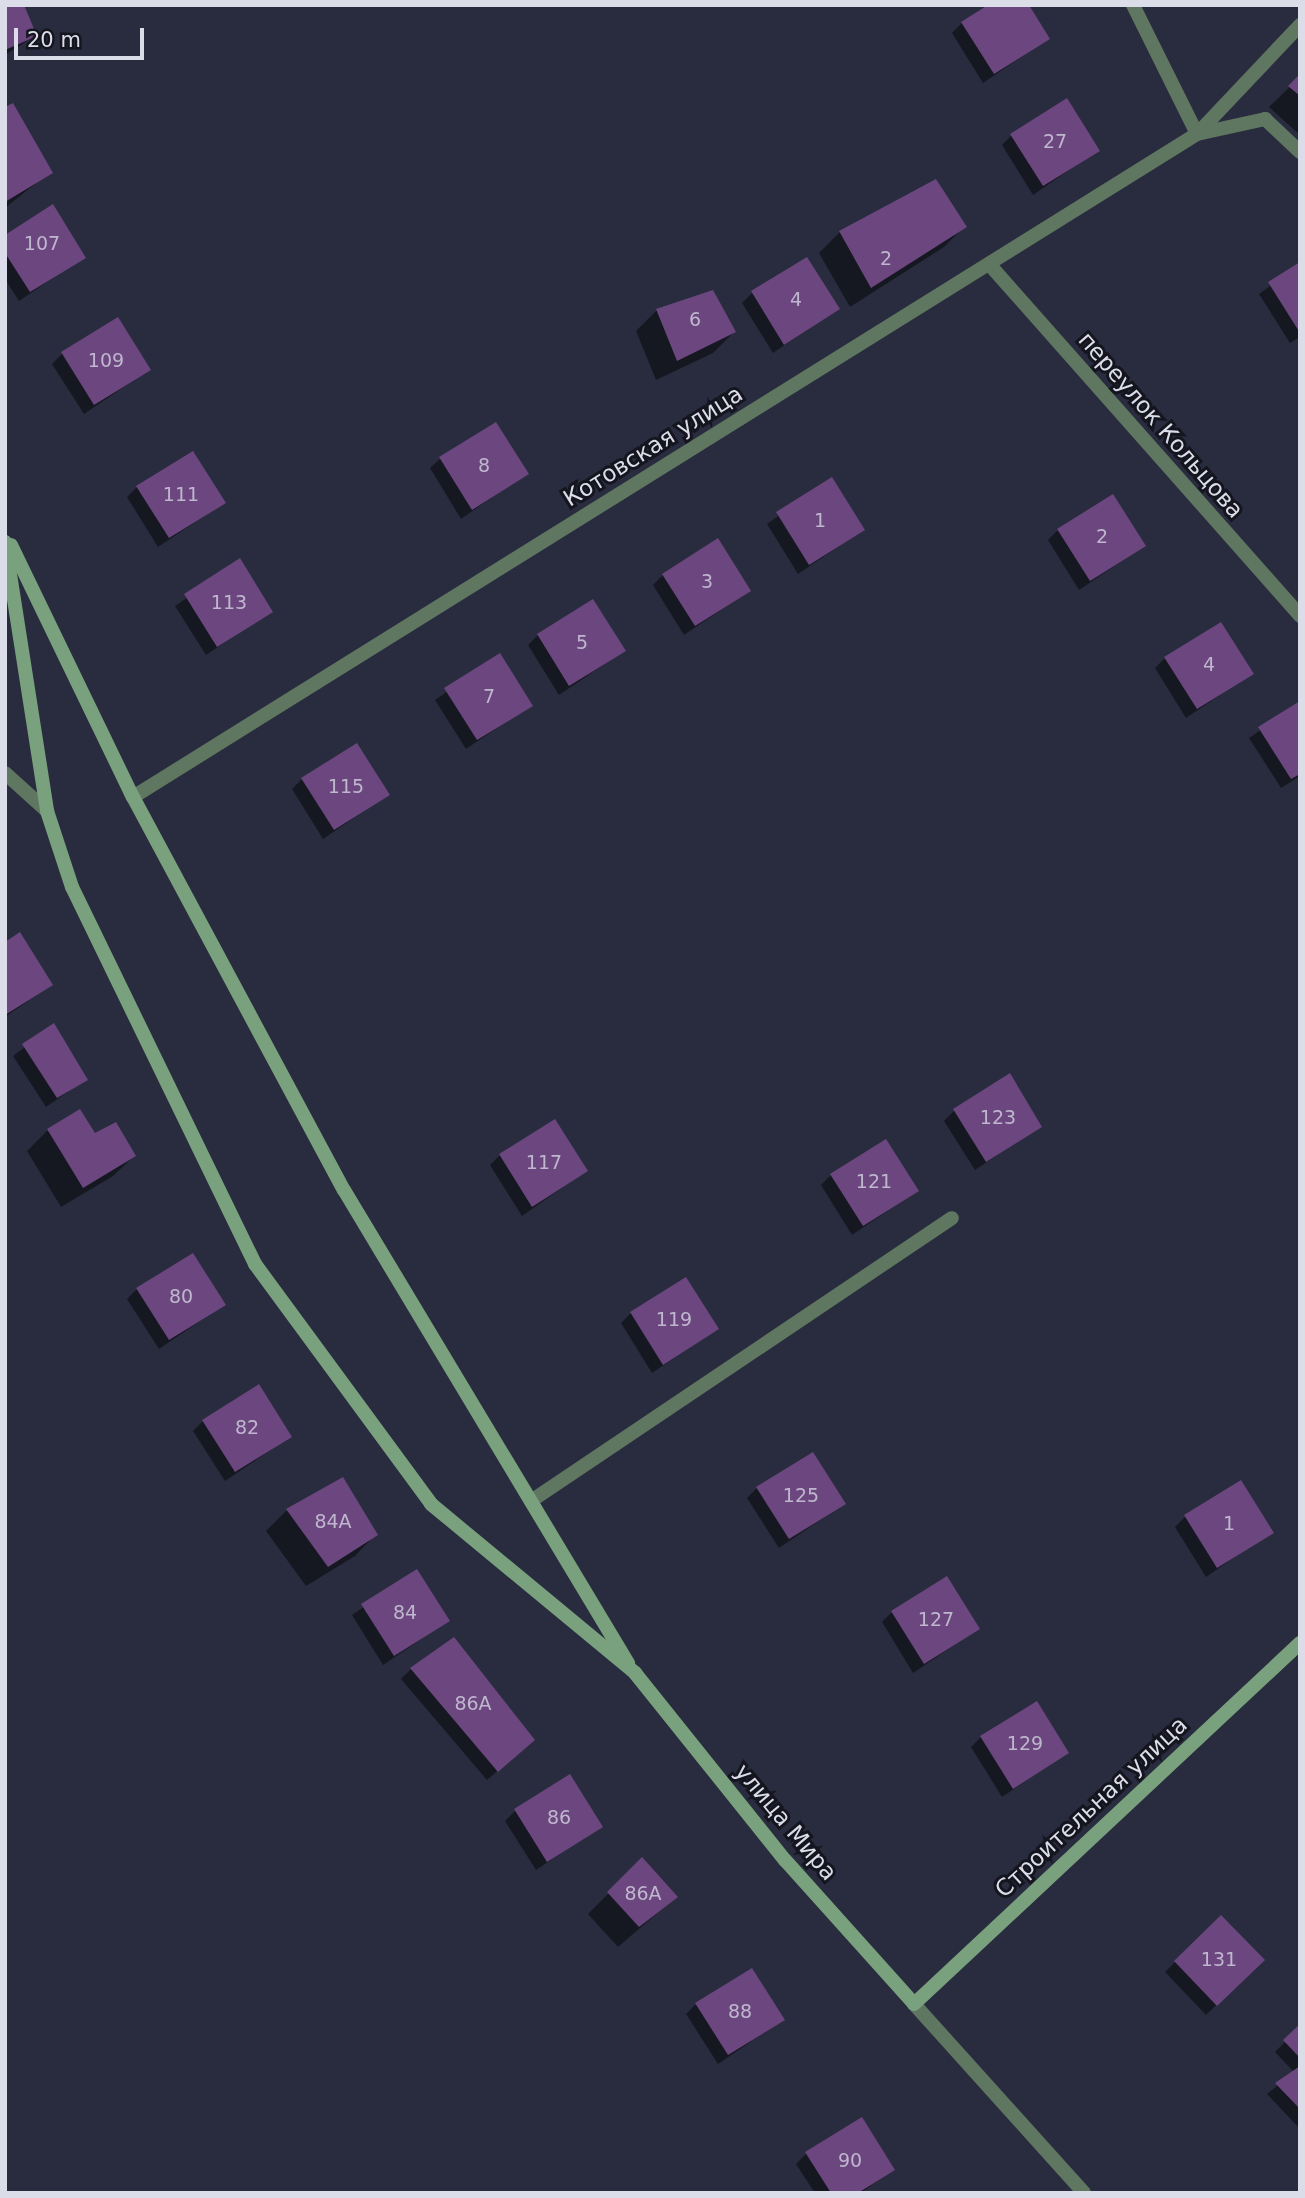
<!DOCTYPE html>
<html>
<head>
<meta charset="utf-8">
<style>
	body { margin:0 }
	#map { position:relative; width:1305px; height:2198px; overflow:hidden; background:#292c3e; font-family:"DejaVu Sans",sans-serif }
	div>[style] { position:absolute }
	.shadow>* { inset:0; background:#0007 }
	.building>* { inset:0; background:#6c467f }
	.minor>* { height:14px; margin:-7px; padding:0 7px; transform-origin:7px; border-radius:7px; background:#5f7761 }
	.tertiary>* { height:14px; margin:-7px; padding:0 7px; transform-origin:7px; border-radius:7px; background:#5f7761 }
	.secondary>* { height:14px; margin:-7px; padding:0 7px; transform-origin:7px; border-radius:7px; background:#7aa17d }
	span { translate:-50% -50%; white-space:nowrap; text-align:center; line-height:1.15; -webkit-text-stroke:6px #14151e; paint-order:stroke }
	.number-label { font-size:19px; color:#bfb7ce }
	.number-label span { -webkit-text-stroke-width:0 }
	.street-label { font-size:23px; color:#dbdde9 }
	.frame { position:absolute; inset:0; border:7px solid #dbdde9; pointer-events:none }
	.scale { position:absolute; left:14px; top:28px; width:130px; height:32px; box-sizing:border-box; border:4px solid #dbdde9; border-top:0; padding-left:9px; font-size:21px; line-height:24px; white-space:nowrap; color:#dbdde9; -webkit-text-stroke:5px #14151e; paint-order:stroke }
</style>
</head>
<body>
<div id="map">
	<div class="shadow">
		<i style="clip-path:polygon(5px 5px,35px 36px,5px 55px)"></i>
		<i style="clip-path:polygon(962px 23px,1048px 39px,983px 83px,952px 33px)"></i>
		<i style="clip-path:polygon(1300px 77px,1300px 135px,1269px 107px)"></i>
		<i style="clip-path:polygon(5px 109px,50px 172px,5px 208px)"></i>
		<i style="clip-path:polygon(1012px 135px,1097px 151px,1033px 195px,1002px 145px)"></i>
		<i style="clip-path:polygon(965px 226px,944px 247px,850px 307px,819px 253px,840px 232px)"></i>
		<i style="clip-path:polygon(5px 237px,84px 257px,19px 301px,5px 279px)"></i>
		<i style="clip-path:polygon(1300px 264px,1300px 337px,1290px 343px,1259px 294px)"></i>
		<i style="clip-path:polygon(752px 293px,838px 309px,773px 353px,742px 303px)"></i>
		<i style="clip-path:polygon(657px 310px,734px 332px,713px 353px,656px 380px,636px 331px)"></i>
		<i style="clip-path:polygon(62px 354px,149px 370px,84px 414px,52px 364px)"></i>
		<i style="clip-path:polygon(441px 458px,526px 474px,461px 519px,430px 468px)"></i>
		<i style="clip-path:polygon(831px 479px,863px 530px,798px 574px,767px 524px)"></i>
		<i style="clip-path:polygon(137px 487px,224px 503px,158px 547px,127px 497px)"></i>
		<i style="clip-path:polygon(1058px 530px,1144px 546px,1079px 590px,1048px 540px)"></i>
		<i style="clip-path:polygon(240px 561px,271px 611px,206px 655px,175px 606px)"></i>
		<i style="clip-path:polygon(663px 575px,749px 591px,684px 635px,653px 585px)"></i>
		<i style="clip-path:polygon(538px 635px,624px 651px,559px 695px,528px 645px)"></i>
		<i style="clip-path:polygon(500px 655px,531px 705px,466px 749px,435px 700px)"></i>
		<i style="clip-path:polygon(1165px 658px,1251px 674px,1186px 718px,1155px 668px)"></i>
		<i style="clip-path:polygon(1300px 703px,1300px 776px,1281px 788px,1249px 738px)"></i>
		<i style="clip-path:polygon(302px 779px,388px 795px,323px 839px,292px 789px)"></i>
		<i style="clip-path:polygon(5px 944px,51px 985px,5px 1017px)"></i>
		<i style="clip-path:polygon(54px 1025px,85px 1080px,46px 1107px,13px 1056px)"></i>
		<i style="clip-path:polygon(954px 1111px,1040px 1126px,975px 1170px,944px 1121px)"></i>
		<i style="clip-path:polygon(48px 1130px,94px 1136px,134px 1156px,113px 1176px,61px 1207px,27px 1151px)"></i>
		<i style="clip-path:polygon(500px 1155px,586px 1171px,522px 1216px,490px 1165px)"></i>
		<i style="clip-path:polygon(831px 1175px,917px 1191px,852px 1235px,821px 1185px)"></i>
		<i style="clip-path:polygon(137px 1289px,224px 1305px,159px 1349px,127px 1299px)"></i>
		<i style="clip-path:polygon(631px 1313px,717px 1329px,652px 1373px,621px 1323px)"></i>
		<i style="clip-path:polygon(203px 1421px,290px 1437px,225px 1481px,193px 1431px)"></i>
		<i style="clip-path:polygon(757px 1488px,844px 1504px,779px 1548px,747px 1498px)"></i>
		<i style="clip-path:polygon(287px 1510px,375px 1535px,355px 1556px,306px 1586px,266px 1531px)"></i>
		<i style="clip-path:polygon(1185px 1517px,1271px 1532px,1206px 1577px,1175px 1527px)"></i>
		<i style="clip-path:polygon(417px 1571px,448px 1621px,383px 1665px,352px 1615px)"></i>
		<i style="clip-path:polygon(892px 1612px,978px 1629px,913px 1673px,882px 1622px)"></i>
		<i style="clip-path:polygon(411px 1669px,522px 1750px,487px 1780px,401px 1679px)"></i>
		<i style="clip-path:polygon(981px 1737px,1067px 1753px,1002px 1797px,971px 1747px)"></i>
		<i style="clip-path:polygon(515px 1811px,601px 1826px,536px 1870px,505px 1821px)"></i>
		<i style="clip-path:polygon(642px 1860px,676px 1897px,618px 1947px,588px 1914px)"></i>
		<i style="clip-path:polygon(1221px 1917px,1262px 1960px,1206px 2015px,1165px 1972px)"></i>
		<i style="clip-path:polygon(696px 2004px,783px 2020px,718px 2064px,686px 2014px)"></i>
		<i style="clip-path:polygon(1300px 2027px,1300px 2129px,1267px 2094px,1294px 2072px,1275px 2052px)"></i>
		<i style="clip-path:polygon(806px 2154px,892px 2170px,861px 2193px,815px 2193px,796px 2164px)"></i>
	</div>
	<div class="building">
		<i style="clip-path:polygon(5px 5px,24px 5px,37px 36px,5px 50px)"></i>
		<i style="clip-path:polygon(988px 5px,1029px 5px,1050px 39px,994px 74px,961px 22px)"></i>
		<i style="clip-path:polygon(1300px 74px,1300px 96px,1288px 86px)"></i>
		<i style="clip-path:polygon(1067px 98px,1100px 151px,1043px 186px,1010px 134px)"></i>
		<i style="clip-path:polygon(13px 103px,53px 173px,5px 202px,5px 107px)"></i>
		<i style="clip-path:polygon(936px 179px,967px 227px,871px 288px,839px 231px)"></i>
		<i style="clip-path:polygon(53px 204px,86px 258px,30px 292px,5px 253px,5px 235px)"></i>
		<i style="clip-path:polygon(807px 257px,840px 309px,784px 345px,751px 291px)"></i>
		<i style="clip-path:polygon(1300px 262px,1300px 333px,1268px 282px)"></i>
		<i style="clip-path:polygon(713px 290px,736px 332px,677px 361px,656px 309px)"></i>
		<i style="clip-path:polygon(118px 317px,151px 370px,94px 405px,61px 352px)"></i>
		<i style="clip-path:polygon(496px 422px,529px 474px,472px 510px,439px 457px)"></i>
		<i style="clip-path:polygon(193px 451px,226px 503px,169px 538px,136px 486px)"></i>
		<i style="clip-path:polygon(832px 477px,865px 530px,809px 565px,776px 512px)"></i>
		<i style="clip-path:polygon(1113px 494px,1146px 546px,1090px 581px,1057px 529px)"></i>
		<i style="clip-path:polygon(718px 538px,751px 591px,695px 626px,662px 574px)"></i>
		<i style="clip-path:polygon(240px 558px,273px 612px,217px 647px,184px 594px)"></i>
		<i style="clip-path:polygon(593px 599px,626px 651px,569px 686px,537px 634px)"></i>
		<i style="clip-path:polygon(1221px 622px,1254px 674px,1197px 709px,1164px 657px)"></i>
		<i style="clip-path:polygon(500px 653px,533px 706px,477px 740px,444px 688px)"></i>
		<i style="clip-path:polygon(1300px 701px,1300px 774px,1291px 779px,1258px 727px)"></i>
		<i style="clip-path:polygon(357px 743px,390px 795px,334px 830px,301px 778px)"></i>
		<i style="clip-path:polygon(20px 932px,53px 985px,5px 1015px,5px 942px)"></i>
		<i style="clip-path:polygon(54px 1023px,88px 1080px,57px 1098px,22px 1044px)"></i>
		<i style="clip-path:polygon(1010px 1073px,1042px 1127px,986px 1162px,953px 1109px)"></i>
		<i style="clip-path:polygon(80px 1109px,95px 1133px,116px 1122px,136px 1156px,83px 1188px,47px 1129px)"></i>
		<i style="clip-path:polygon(555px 1119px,588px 1171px,532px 1207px,499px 1154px)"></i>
		<i style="clip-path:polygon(886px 1139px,919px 1191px,863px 1226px,830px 1174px)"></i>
		<i style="clip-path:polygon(193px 1253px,226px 1305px,169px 1340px,136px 1288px)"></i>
		<i style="clip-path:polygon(686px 1277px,719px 1329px,663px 1365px,630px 1312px)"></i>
		<i style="clip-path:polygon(259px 1384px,292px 1437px,235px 1472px,202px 1420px)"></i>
		<i style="clip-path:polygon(813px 1452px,846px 1504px,789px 1539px,756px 1487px)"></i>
		<i style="clip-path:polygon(343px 1477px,378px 1535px,328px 1567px,286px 1509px)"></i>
		<i style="clip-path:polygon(1241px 1480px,1274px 1533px,1217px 1568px,1184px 1515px)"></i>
		<i style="clip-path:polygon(417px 1569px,450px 1621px,394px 1656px,361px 1604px)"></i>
		<i style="clip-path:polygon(947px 1576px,980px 1629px,924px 1664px,891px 1611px)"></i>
		<i style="clip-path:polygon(454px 1637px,535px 1740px,498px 1772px,410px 1668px)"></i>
		<i style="clip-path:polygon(1037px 1701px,1069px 1753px,1013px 1789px,980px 1736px)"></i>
		<i style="clip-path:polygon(570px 1774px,603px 1827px,547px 1862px,514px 1809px)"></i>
		<i style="clip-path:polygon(642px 1857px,678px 1897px,639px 1927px,607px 1892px)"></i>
		<i style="clip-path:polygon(1221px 1915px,1265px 1960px,1217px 2006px,1174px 1961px)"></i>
		<i style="clip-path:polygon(752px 1968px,785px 2020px,728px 2055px,695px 2003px)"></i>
		<i style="clip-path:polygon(1300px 2024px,1300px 2058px,1283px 2040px)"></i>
		<i style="clip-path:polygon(1300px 2066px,1300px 2109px,1275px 2083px)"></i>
		<i style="clip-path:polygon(862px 2117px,895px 2170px,858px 2193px,831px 2193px,805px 2152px)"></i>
	</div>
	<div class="minor">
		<i style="left:1133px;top:5px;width:144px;rotate:63.6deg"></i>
		<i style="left:1197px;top:134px;width:70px;rotate:-12.4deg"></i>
		<i style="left:1265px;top:119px;width:48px;rotate:43.3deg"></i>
		<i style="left:989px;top:264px;width:470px;rotate:48.5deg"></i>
		<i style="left:133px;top:797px;width:1254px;rotate:-31.93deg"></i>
		<i style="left:1197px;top:134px;width:150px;rotate:-46.6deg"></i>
		<i style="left:531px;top:1501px;width:507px;rotate:-33.91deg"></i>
	</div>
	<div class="tertiary">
		<i style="left:5px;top:773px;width:57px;rotate:42.1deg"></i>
		<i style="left:914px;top:2004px;width:254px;rotate:48deg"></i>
	</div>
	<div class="secondary">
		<i style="left:5px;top:542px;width:272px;rotate:81.1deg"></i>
		<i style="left:47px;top:811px;width:80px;rotate:71.8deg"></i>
		<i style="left:72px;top:887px;width:419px;rotate:64.1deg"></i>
		<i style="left:255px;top:1264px;width:298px;rotate:53.7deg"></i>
		<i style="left:431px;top:1504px;width:265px;rotate:39.6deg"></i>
		<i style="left:635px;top:1673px;width:240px;rotate:51.3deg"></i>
		<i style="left:785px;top:1860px;width:193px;rotate:48.1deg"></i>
		<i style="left:914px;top:2004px;width:529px;rotate:-43.08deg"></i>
		<i style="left:11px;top:545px;width:280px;rotate:64.2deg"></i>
		<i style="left:133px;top:797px;width:446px;rotate:61.8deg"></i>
		<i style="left:344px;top:1190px;width:552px;rotate:59.02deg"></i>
	</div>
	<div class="number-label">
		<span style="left:1055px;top:142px">27</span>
		<span style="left:42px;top:244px">107</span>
		<span style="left:886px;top:259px">2</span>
		<span style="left:796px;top:300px">4</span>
		<span style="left:695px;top:320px">6</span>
		<span style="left:106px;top:361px">109</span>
		<span style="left:484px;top:466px">8</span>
		<span style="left:181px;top:495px">111</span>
		<span style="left:820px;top:521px">1</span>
		<span style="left:1102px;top:537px">2</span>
		<span style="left:707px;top:582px">3</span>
		<span style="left:229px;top:603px">113</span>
		<span style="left:582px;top:643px">5</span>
		<span style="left:1209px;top:665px">4</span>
		<span style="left:489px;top:697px">7</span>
		<span style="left:346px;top:787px">115</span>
		<span style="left:998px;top:1118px">123</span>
		<span style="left:544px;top:1163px">117</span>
		<span style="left:874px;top:1182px">121</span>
		<span style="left:181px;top:1297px">80</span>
		<span style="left:674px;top:1320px">119</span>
		<span style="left:247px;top:1428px">82</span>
		<span style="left:801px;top:1496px">125</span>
		<span style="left:333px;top:1522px">84А</span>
		<span style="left:1229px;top:1524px">1</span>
		<span style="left:405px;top:1613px">84</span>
		<span style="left:936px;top:1620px">127</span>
		<span style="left:473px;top:1704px">86А</span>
		<span style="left:1025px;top:1744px">129</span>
		<span style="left:559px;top:1818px">86</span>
		<span style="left:643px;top:1894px">86А</span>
		<span style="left:1219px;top:1960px">131</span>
		<span style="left:740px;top:2012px">88</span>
		<span style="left:850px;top:2161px">90</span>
	</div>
	<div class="street-label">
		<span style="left:1161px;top:425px;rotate:49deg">переулок Кольцова</span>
		<span style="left:653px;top:446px;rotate:-32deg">Котовская улица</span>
		<span style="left:1091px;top:1807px;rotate:-43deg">Строительная улица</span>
		<span style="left:786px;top:1822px;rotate:50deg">улица Мира</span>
	</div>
	<div class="frame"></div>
	<div class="scale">20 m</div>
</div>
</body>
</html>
